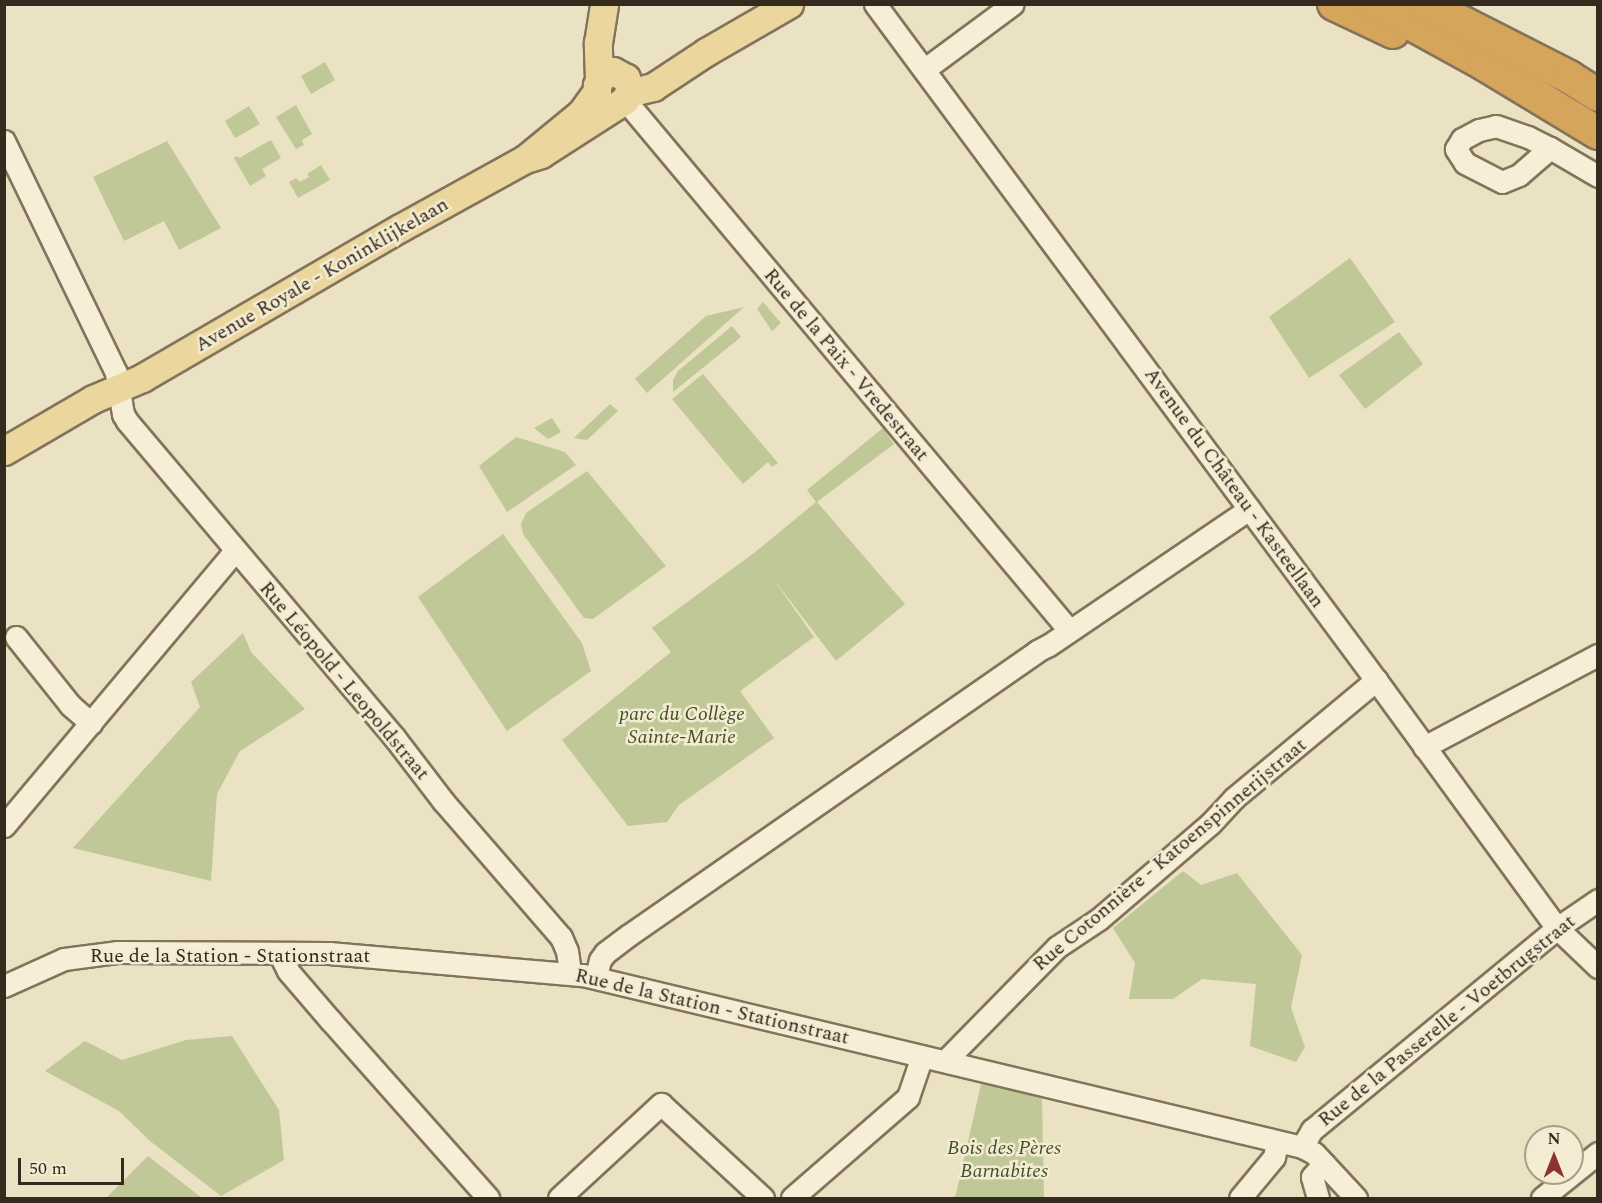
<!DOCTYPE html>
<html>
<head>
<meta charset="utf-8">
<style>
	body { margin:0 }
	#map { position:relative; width:1602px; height:1203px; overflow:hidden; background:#ebe1c3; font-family:Spectral,serif }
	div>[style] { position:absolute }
	.green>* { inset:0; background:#c0c898 }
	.roads { filter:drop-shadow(2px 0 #84735b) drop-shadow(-2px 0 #84735b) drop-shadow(0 2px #84735b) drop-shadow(0 -2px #84735b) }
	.minor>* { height:21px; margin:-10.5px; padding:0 10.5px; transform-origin:10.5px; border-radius:10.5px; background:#f6eed6 }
	.major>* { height:27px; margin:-13.5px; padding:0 13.5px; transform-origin:13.5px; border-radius:13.5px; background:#ebd79e }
	.highway>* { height:32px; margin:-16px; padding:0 16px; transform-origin:16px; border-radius:16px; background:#d4a55a }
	span { translate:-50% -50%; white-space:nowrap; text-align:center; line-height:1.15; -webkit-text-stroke:5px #f3ebd2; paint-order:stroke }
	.street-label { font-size:20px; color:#352a1e }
	.park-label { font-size:20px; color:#435026; font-style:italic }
	.frame { position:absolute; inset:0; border:6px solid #352a1e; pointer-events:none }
	.north { position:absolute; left:1524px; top:1125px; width:60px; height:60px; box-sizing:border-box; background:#f3ebd2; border:2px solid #a79e8a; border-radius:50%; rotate:0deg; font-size:16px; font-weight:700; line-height:24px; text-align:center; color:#352a1e }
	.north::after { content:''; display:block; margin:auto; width:21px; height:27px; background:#8e3430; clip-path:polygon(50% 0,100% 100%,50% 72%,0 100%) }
	.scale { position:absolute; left:18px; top:1158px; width:106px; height:27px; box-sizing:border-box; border:3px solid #352a1e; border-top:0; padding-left:8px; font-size:18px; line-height:21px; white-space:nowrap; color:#352a1e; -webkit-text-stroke:4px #f3ebd2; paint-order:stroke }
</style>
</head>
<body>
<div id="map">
	<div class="green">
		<i style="clip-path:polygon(325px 62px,335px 80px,311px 94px,301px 76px)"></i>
		<i style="clip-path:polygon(296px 105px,312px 134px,302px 140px,304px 145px,296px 149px,276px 117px)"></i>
		<i style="clip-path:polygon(249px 106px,260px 124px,235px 138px,225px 121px)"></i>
		<i style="clip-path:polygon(271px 140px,281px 158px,262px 169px,266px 176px,250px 186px,234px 158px,237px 156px,239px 158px)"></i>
		<i style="clip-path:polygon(167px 141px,221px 228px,179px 250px,164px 221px,124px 241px,93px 177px)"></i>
		<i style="clip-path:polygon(321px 165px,330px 180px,298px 198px,289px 182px,296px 178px,300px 182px,309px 177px,307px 174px)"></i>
		<i style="clip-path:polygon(1350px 258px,1395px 322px,1309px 378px,1269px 317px)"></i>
		<i style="clip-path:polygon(763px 302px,781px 323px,772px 331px,757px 309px)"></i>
		<i style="clip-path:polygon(744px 307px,647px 393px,635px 379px,706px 316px)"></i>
		<i style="clip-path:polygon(732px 326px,741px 337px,673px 392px,673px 380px,678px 371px)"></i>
		<i style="clip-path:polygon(1399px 332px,1423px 364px,1365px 409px,1339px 375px)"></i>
		<i style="clip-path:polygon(703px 374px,778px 463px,772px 467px,768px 462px,743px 484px,672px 399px)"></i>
		<i style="clip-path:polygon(610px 404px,618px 411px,587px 440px,574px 438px)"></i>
		<i style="clip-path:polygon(552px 418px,561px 432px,548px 439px,534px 428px)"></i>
		<i style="clip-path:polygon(883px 428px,894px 444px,817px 502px,905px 604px,836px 661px,772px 577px,814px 637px,740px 691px,774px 738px,679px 805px,667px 822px,628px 826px,562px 740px,671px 652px,652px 628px,754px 553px,816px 502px,807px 490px)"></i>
		<i style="clip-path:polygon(516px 437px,565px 452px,576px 465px,507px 512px,479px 466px)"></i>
		<i style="clip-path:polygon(587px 471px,666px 566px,593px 619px,584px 618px,523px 534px,521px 524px,526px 513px)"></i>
		<i style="clip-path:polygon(503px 534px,582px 643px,591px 671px,507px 731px,418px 597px)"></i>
		<i style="clip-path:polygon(243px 633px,251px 652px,305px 709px,240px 751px,217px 794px,211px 881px,73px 848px,200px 707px,191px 682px)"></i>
		<i style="clip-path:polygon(1183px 871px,1201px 885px,1237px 873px,1302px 955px,1291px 1008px,1305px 1047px,1296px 1062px,1250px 1046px,1256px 984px,1202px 979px,1173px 999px,1129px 999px,1135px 963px,1113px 928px)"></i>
		<i style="clip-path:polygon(232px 1036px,279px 1110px,284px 1160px,221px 1196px,150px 1141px,119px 1111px,45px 1071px,85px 1041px,122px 1060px,186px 1040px)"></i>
		<i style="clip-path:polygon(982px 1080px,1042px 1099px,1044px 1198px,953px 1198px,956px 1194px)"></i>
		<i style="clip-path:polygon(148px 1156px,202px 1198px,106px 1198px)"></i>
	</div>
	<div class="roads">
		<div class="minor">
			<i style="left:875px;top:4px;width:841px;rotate:53.46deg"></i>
			<i style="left:1376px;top:680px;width:307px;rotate:53.9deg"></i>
			<i style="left:1557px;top:928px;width:57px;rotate:43.6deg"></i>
			<i style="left:925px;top:69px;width:109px;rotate:-36.5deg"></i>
			<i style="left:625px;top:100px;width:691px;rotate:50.05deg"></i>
			<i style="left:4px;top:141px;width:258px;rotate:64.2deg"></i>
			<i style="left:116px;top:373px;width:42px;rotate:80.3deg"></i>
			<i style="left:123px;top:414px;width:8px;rotate:60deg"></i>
			<i style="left:127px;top:421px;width:414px;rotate:49.8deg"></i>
			<i style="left:394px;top:737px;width:81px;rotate:52.6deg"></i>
			<i style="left:443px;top:801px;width:180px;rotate:49.1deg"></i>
			<i style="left:561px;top:937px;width:15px;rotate:67deg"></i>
			<i style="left:567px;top:951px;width:22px;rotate:82deg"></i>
			<i style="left:1550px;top:148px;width:41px;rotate:138.9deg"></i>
			<i style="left:1519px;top:175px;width:18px;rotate:158deg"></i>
			<i style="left:1502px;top:182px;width:42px;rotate:-152.8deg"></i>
			<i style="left:1465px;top:163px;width:17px;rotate:-123deg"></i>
			<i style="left:1456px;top:149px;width:12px;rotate:-59deg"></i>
			<i style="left:1462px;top:139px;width:19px;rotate:-28deg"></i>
			<i style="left:1479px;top:130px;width:17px;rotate:-13deg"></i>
			<i style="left:1496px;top:126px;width:34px;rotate:19deg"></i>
			<i style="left:1528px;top:137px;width:25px;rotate:27deg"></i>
			<i style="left:1550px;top:148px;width:56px;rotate:30.3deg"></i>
			<i style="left:16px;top:637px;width:87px;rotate:51.5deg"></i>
			<i style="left:70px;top:705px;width:28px;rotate:41deg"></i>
			<i style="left:1424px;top:747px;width:197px;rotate:-27.9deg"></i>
			<i style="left:4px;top:826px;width:359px;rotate:-50deg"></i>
			<i style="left:279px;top:953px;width:20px;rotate:63deg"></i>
			<i style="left:288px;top:971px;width:66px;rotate:49.3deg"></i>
			<i style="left:331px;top:1021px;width:237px;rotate:48.4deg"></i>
			<i style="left:596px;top:977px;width:17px;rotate:-77deg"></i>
			<i style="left:600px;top:960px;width:9px;rotate:-54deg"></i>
			<i style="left:605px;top:953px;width:30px;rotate:-37deg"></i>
			<i style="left:629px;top:935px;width:497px;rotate:-34.8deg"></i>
			<i style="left:1037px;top:651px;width:13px;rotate:-27deg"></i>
			<i style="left:1049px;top:645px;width:242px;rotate:-34.2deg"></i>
			<i style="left:4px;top:986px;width:66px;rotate:-24.2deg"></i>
			<i style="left:64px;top:959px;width:53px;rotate:-7.5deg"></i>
			<i style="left:117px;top:952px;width:212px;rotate:0.3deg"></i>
			<i style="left:329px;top:953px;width:255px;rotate:5deg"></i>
			<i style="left:583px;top:975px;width:739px;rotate:13.45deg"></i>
			<i style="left:1302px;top:1147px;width:13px;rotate:27deg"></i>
			<i style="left:1314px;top:1153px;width:62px;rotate:47deg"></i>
			<i style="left:945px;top:1061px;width:160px;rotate:-45.5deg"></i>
			<i style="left:1057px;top:947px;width:50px;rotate:-33.7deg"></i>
			<i style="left:1099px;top:919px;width:146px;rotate:-40.6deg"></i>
			<i style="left:1210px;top:824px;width:35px;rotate:-47deg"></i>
			<i style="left:1234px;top:798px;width:185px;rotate:-39.7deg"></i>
			<i style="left:1302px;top:1147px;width:20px;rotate:-60deg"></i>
			<i style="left:1312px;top:1130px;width:318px;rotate:-39.5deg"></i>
			<i style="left:1557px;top:928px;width:50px;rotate:-34.3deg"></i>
			<i style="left:559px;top:1198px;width:139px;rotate:-42.7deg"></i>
			<i style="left:661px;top:1104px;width:139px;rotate:42.7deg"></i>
			<i style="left:792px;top:1198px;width:154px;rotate:-41deg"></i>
			<i style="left:908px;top:1097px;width:43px;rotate:-71.1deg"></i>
			<i style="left:1240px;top:1198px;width:53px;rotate:-50.3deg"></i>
			<i style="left:1274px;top:1157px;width:14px;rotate:-78deg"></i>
			<i style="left:1318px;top:1198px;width:22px;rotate:-106deg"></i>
			<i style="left:1312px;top:1177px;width:18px;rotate:-49deg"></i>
			<i style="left:1542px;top:1198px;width:72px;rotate:-38.8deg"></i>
		</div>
		<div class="major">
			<i style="left:599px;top:79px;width:36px;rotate:-92deg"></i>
			<i style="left:598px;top:43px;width:39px;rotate:-81deg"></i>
			<i style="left:629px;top:93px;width:25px;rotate:-14deg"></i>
			<i style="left:653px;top:87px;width:64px;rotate:-33.4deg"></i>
			<i style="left:706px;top:52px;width:96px;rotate:-30deg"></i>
			<i style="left:4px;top:451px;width:103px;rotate:-30.3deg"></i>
			<i style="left:93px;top:399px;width:53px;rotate:-23.2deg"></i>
			<i style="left:142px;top:378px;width:298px;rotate:-30.2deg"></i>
			<i style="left:400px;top:228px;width:143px;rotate:-28.9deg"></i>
			<i style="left:525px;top:159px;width:17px;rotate:-17deg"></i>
			<i style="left:541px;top:154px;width:100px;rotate:-32.7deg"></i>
			<i style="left:625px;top:100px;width:13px;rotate:-67deg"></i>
			<i style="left:630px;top:88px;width:11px;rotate:-112deg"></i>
			<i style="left:626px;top:78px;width:15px;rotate:-152deg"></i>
			<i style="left:613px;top:71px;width:11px;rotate:158deg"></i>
			<i style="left:603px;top:75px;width:12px;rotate:121deg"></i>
			<i style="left:597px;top:85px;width:6px;rotate:90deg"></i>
			<i style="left:597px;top:91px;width:27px;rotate:126deg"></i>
			<i style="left:581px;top:113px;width:72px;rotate:140.6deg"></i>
		</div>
		<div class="highway">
			<i style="left:1334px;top:4px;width:65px;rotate:25.4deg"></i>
			<i style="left:1375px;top:4px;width:124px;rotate:28.8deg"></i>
			<i style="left:1484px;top:64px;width:133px;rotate:31.2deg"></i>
			<i style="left:1426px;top:4px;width:161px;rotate:27deg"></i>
			<i style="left:1569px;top:77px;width:34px;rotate:32deg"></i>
		</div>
	</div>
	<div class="street-label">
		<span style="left:322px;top:275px;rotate:-30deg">Avenue Royale - Koninklijkelaan</span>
		<span style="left:846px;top:365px;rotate:50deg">Rue de la Paix - Vredestraat</span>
		<span style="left:1234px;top:488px;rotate:54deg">Avenue du Château - Kasteellaan</span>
		<span style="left:344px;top:681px;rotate:50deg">Rue Léopold - Leopoldstraat</span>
		<span style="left:1170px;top:855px;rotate:-40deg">Rue Cotonnière - Katoenspinnerijstraat</span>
		<span style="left:230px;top:956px">Rue de la Station - Stationstraat</span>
		<span style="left:712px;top:1007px;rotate:13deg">Rue de la Station - Stationstraat</span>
		<span style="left:1447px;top:1021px;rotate:-39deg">Rue de la Passerelle - Voetbrugstraat</span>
	</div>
	<div class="park-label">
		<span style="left:682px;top:726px">parc du Collège<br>Sainte-Marie</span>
		<span style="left:1004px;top:1160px">Bois des Pères<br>Barnabites</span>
	</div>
	<div class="frame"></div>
	<div class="north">N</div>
	<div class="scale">50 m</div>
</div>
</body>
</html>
